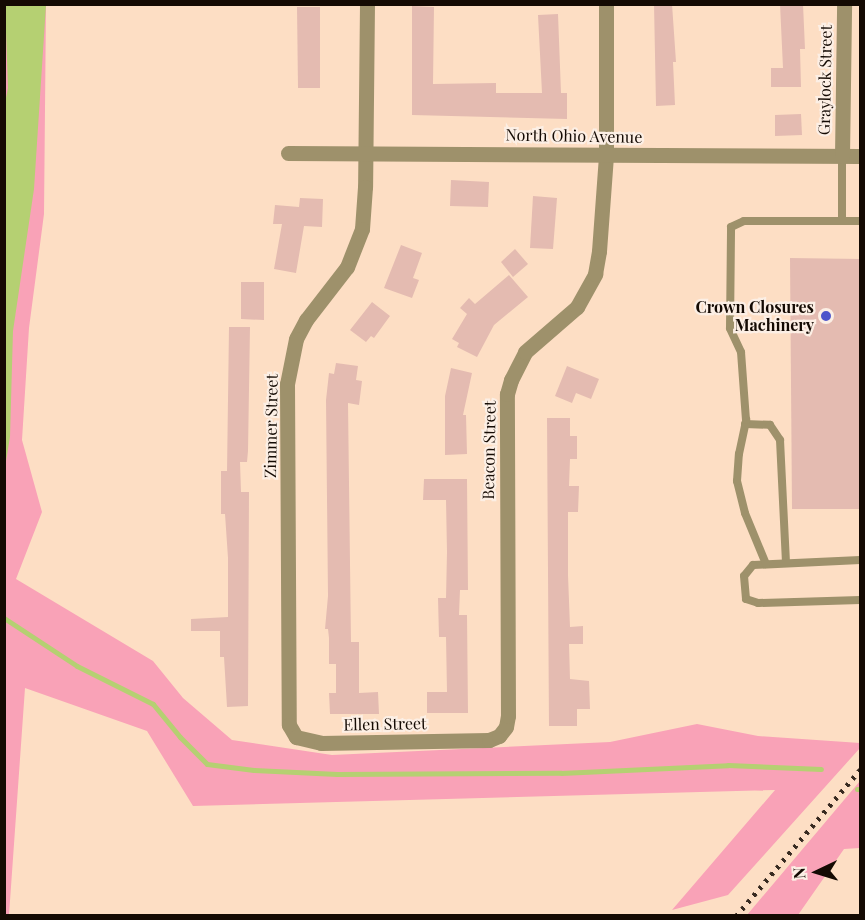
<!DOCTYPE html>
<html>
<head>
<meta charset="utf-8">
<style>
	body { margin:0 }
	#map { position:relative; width:865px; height:920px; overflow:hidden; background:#fddec4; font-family:"Playfair Display",serif }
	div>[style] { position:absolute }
	.green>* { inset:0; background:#f9a2b7 }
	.water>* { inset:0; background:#b5d072 }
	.stream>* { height:5px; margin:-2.5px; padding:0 2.5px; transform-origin:2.5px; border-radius:2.5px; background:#b5d072 }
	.building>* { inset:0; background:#e4bbb1 }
	.service>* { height:8px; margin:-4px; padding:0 4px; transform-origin:4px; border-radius:4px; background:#9e916b }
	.minor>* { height:15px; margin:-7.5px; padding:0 7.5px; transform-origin:7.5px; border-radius:7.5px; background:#9e916b }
	.rail>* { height:4.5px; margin-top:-2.25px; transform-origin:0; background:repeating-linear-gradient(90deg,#372a20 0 3px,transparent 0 9px) }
	.dots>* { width:16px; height:16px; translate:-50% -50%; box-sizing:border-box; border:3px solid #fcefe5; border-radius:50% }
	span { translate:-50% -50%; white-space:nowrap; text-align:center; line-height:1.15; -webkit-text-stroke:4.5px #fcefe5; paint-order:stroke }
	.street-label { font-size:16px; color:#140a03 }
	.poi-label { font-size:16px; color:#140a03; font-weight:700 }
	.right { translate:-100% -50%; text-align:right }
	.frame { position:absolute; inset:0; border:6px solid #140a03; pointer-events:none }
	.north { position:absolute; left:787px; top:842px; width:60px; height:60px; -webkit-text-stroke:4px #fcefe5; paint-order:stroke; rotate:266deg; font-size:16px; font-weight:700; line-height:24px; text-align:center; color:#140a03 }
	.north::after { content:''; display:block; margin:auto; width:21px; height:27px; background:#140a03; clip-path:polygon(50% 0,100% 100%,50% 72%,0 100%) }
</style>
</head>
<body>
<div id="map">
	<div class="green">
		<i style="clip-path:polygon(46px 4px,44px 214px,29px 328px,22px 440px,42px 512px,16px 579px,153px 661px,183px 698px,232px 740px,332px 755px,610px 742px,697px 724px,758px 736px,860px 743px,860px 748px,728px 895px,672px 910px,775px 790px,193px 806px,147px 731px,25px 688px,9px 915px,5px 916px,4px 5px)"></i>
		<i style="clip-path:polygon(860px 781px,860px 848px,844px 849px,798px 915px,747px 915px)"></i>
	</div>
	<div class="water">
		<i style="clip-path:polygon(5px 4px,46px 5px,34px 189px,13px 331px,10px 437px,5px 467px,4px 108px,8px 88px)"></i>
	</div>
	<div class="stream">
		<i style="left:4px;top:618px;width:87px;rotate:33.3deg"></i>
		<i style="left:77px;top:666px;width:85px;rotate:26.6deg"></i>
		<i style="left:153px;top:704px;width:43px;rotate:50.7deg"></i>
		<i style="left:180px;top:737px;width:38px;rotate:45deg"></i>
		<i style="left:207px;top:764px;width:47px;rotate:7.3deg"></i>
		<i style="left:254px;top:770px;width:83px;rotate:2.8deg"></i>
		<i style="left:337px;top:774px;width:224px;rotate:-0.3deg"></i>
		<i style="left:561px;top:773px;width:167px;rotate:-2.7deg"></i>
		<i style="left:728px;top:765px;width:93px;rotate:2.5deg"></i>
		<i style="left:857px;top:789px;width:3px"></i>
	</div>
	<div class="building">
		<i style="clip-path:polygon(654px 4px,672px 4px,676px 62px,673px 62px,675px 105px,656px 106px)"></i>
		<i style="clip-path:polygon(780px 4px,803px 4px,805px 49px,800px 49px,801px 87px,771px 87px,771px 68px,783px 68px)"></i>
		<i style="clip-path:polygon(412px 6px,434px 7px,433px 84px,496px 83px,496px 93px,542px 93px,538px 15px,558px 14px,561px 93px,567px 93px,567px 119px,412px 115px)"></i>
		<i style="clip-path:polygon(297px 7px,320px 7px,320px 88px,298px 88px)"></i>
		<i style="clip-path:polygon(801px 114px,802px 135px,775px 136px,775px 115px)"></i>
		<i style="clip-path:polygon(451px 180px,489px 182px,488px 207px,450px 206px)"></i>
		<i style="clip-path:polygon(533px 196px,557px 198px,553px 249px,530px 248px)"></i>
		<i style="clip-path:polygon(300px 198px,323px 199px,322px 227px,304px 226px,296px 273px,274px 269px,282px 224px,273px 224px,275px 205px,299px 207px)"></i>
		<i style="clip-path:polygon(401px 245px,422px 253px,413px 278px,419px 280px,412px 298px,384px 288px)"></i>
		<i style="clip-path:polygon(515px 249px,528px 264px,513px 277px,501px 262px)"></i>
		<i style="clip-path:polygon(790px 258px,861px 259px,861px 509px,792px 509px)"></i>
		<i style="clip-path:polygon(509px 275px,528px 297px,494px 325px,477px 357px,457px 347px,459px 343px,452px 339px,467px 314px,460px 308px,469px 298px,475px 304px)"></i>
		<i style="clip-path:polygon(241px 282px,264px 282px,264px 320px,241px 319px)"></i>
		<i style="clip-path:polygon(372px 302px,390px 316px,374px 338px,371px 336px,366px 342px,350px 330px)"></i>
		<i style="clip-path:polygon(229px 327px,250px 327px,248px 451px,247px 462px,240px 462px,241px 492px,249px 492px,248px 706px,227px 707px,224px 657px,220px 657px,220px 631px,191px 631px,191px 619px,228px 617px,228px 558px,225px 514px,221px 514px,221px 471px,227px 471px)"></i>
		<i style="clip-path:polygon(336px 363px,358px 366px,356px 380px,362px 381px,359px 405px,348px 403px,351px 642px,359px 642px,359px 693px,378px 692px,379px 714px,330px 714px,329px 693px,336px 693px,336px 664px,329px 664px,329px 638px,328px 629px,325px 629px,328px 596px,326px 400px,329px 373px,334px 374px)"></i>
		<i style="clip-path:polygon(567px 366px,599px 379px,591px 399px,576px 393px,572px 403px,555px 396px)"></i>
		<i style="clip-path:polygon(451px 368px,472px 373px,463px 415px,466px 415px,467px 454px,445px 455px,445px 396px)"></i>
		<i style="clip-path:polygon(547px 418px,570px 418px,570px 436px,577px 436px,577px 459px,570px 459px,569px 486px,579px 486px,578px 512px,568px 512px,568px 575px,570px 627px,583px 626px,583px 644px,569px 644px,570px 679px,589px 681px,590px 709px,577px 709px,577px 726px,549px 726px)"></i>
		<i style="clip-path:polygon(424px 479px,467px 479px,468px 590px,460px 590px,459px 615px,467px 615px,468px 713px,427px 713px,427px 692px,447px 692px,446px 637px,439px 637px,438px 598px,446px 598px,447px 552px,446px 500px,423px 500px)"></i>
	</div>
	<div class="service">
		<i style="left:842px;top:221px;width:65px;rotate:-90deg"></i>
		<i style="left:745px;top:424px;width:25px;rotate:2deg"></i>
		<i style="left:770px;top:425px;width:18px;rotate:56deg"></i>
		<i style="left:780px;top:440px;width:123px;rotate:87.2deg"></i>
		<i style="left:860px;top:560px;width:107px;rotate:177.3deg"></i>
		<i style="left:753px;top:565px;width:14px;rotate:129deg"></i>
		<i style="left:744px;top:576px;width:23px;rotate:85deg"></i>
		<i style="left:746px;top:599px;width:13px;rotate:18deg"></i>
		<i style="left:758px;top:603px;width:102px;rotate:-1.7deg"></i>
		<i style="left:766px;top:564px;width:55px;rotate:-112.4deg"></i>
		<i style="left:745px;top:513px;width:33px;rotate:-104deg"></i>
		<i style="left:737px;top:481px;width:27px;rotate:-86deg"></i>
		<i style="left:739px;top:454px;width:35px;rotate:-78deg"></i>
		<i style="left:746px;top:420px;width:68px;rotate:-94.2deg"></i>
		<i style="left:741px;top:352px;width:26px;rotate:-115deg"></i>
		<i style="left:730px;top:328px;width:101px;rotate:-89.4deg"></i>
		<i style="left:731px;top:227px;width:14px;rotate:-25deg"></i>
		<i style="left:744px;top:221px;width:116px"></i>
	</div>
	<div class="minor">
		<i style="left:367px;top:4px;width:183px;rotate:90.6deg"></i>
		<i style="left:365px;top:187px;width:42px;rotate:94.1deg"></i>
		<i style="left:362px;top:229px;width:41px;rotate:111.5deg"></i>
		<i style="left:347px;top:267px;width:67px;rotate:127.7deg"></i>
		<i style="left:306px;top:320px;width:21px;rotate:118deg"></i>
		<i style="left:296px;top:339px;width:46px;rotate:101.3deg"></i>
		<i style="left:287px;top:384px;width:341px;rotate:89.7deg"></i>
		<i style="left:289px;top:725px;width:14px;rotate:60deg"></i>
		<i style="left:296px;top:737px;width:26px;rotate:13deg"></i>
		<i style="left:321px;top:743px;width:168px;rotate:-1deg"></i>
		<i style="left:489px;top:740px;width:11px;rotate:-22deg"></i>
		<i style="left:499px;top:736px;width:11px;rotate:-52deg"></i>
		<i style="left:506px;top:727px;width:11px;rotate:-80deg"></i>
		<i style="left:508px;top:716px;width:322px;rotate:-90.2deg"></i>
		<i style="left:507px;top:394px;width:15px;rotate:-74deg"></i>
		<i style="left:511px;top:380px;width:31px;rotate:-63deg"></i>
		<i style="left:525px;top:352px;width:69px;rotate:-40.9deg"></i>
		<i style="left:577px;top:307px;width:38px;rotate:-61deg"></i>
		<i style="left:595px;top:274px;width:23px;rotate:-80deg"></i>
		<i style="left:599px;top:251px;width:96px;rotate:-85.8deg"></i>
		<i style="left:606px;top:155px;width:151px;rotate:-90deg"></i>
		<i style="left:288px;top:153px;width:572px;rotate:0.3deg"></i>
		<i style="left:842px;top:156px;width:152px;rotate:-89.2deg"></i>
	</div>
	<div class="rail">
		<i style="left:736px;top:916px;width:192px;rotate:-49.7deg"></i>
	</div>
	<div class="dots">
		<i style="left:826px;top:316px;background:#4e55cb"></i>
	</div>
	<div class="street-label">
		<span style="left:825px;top:80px;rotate:-89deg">Graylock Street</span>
		<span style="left:574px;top:136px;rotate:1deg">North Ohio Avenue</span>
		<span style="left:271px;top:426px;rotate:-89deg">Zimmer Street</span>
		<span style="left:489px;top:450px;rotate:-89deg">Beacon Street</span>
		<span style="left:385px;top:724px;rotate:-1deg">Ellen Street</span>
	</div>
	<div class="poi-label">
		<span class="right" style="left:814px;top:316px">Crown Closures<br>Machinery</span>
	</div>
	<div class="frame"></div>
	<div class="north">N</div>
</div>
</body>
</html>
